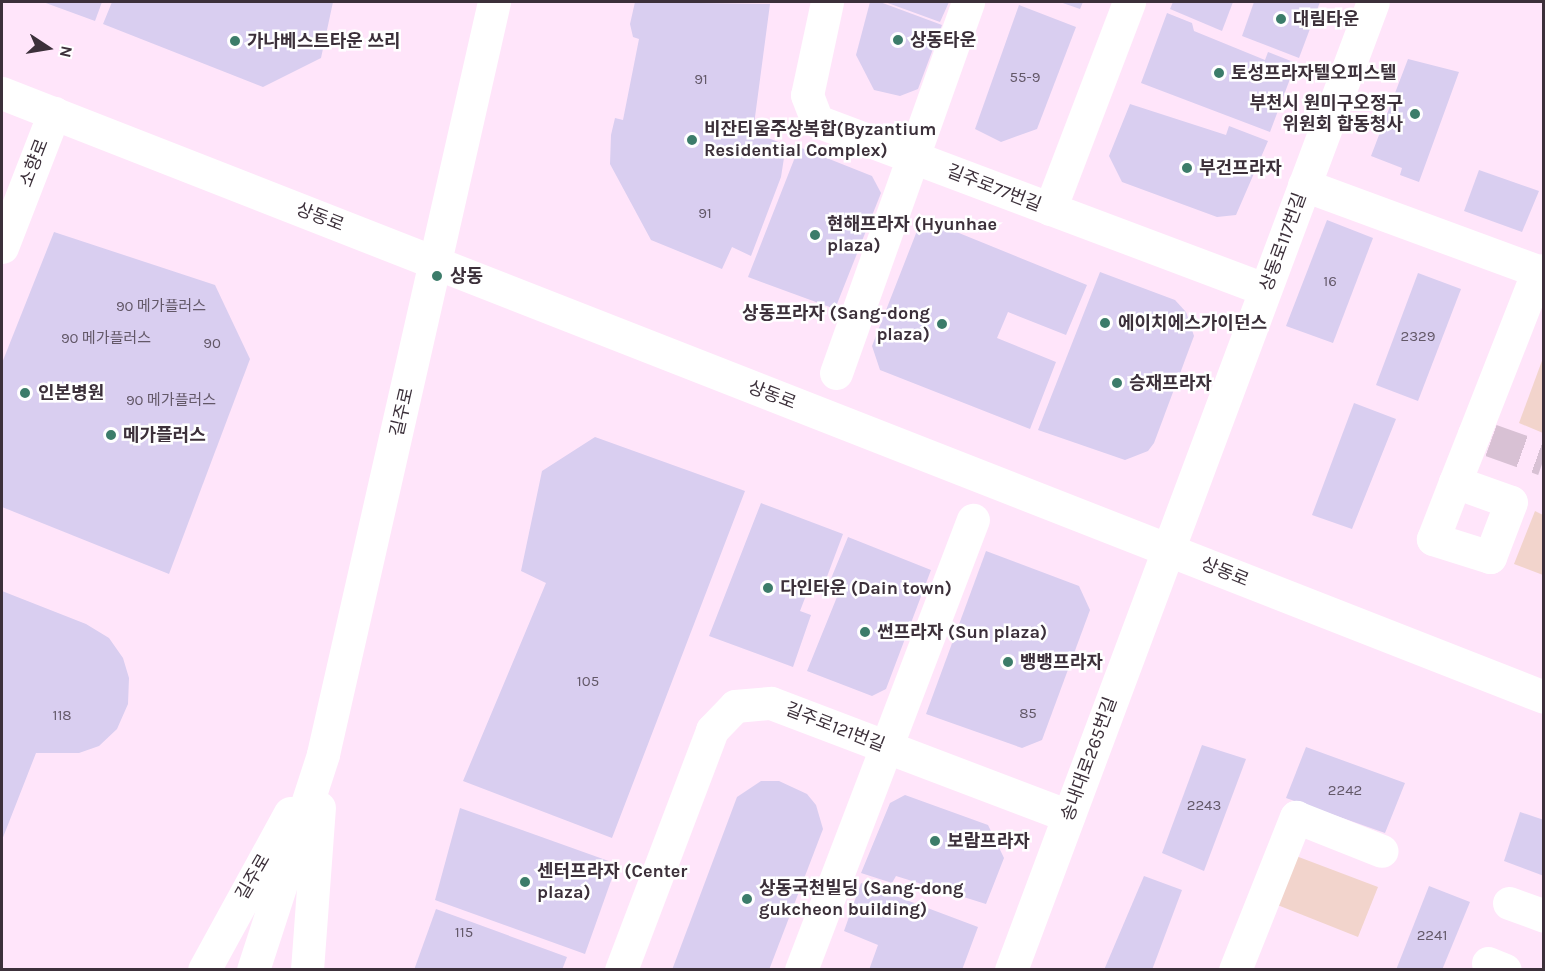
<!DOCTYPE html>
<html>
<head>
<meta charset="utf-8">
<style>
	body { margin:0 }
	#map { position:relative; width:1545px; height:971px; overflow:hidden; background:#ffe5fa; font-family:Karla,"Noto Sans KR",sans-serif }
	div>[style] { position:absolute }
	.green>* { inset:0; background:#f2d4cc }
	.building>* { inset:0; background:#d9cef0 }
	.minor-tunnel>* { height:33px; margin-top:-16.5px; transform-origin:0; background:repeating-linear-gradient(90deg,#d8c1d4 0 33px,transparent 0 49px) }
	.minor>* { height:33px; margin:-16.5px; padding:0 16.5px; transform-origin:16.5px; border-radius:16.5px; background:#fff }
	.dots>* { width:16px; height:16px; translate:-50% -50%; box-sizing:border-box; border:3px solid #fff; border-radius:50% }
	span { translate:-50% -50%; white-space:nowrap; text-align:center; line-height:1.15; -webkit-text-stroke:5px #fff; paint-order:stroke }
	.number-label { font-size:15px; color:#635868 }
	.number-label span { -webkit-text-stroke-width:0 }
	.poi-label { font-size:18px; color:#3c303a; font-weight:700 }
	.left { translate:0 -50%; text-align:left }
	.right { translate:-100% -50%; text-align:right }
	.street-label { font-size:18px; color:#3c303a }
	.frame { position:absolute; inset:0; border:3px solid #3c303a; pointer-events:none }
	.north { position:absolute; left:18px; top:18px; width:60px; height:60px; -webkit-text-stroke:4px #fff; paint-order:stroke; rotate:102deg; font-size:16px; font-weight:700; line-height:24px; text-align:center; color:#3c303a }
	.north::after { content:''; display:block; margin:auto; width:21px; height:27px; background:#3c303a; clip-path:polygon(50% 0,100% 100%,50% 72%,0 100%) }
</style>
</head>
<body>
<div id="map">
	<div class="green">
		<i style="clip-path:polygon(1543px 358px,1544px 358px,1543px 433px,1519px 423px)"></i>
		<i style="clip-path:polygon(1535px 511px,1543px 515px,1543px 575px,1514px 564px)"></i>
		<i style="clip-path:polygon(1296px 856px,1378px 887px,1358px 937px,1275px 904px)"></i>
	</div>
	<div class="building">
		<i style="clip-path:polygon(43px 2px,102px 2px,95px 21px)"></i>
		<i style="clip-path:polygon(112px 2px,333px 2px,321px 58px,263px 87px,103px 24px)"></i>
		<i style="clip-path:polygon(635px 2px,770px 4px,753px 132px,786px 145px,781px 177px,751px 256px,732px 247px,722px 269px,651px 240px,610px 164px,611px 135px,615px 118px,623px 120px,639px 39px,633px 37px,630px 24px)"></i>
		<i style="clip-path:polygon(870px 2px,880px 2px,942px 25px,918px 89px,900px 96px,874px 90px,856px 55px)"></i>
		<i style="clip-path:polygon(885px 2px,949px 2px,940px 22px)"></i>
		<i style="clip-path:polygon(1060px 2px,1083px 2px,1080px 9px)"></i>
		<i style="clip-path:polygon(1173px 2px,1233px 2px,1222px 31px,1170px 9px)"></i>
		<i style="clip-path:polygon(1254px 2px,1320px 2px,1299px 58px,1242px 36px)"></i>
		<i style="clip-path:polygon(1019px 5px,1076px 27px,1037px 129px,1001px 142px,975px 129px)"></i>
		<i style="clip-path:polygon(1167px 13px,1192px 23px,1194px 31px,1265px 60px,1268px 52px,1296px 63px,1270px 132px,1141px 83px)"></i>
		<i style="clip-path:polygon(1408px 59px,1459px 72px,1419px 182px,1400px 175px,1402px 168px,1371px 156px)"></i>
		<i style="clip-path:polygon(1130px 104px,1226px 135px,1229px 126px,1268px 141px,1236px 215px,1217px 217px,1122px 182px,1109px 156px)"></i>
		<i style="clip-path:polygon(799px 147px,872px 176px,881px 193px,835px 309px,748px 277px)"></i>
		<i style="clip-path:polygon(1479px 170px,1539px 191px,1522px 232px,1464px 211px)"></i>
		<i style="clip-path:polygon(922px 218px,1087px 285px,1066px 335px,1008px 312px,997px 338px,1056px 362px,1030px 429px,880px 370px,872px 346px)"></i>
		<i style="clip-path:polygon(1327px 220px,1373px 238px,1333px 343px,1286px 326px)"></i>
		<i style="clip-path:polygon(54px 232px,215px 285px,250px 359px,169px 574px,2px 507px,2px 363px)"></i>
		<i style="clip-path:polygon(1100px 272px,1175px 300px,1186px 312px,1194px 336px,1154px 443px,1148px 451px,1125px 460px,1038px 430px)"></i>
		<i style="clip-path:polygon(1418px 273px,1461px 289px,1418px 401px,1376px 385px)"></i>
		<i style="clip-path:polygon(1354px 403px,1396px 419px,1352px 529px,1312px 515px)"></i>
		<i style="clip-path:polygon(595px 437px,745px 491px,612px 838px,463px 781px,546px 583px,521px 571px,542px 471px)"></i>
		<i style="clip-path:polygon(761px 503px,843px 534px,822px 590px,810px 585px,800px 611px,811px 615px,793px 667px,709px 636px)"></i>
		<i style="clip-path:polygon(848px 537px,931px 570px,886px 689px,872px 696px,807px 671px,839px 592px,828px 586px)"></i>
		<i style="clip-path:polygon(986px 551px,1079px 586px,1090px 610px,1042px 740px,1022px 748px,926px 714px)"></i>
		<i style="clip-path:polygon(2px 591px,86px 624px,109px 638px,123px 658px,129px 678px,128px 704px,117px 729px,99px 746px,79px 753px,36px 753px,2px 840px)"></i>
		<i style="clip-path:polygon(1202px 745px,1246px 759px,1204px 871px,1162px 853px)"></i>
		<i style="clip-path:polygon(1306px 747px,1405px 783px,1385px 833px,1286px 798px)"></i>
		<i style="clip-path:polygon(761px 781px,779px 781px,807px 794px,816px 805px,823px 829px,769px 970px,672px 970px,737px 797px)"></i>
		<i style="clip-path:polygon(905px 795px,988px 825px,1004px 858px,986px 904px,896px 876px,892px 883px,861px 873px,890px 803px)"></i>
		<i style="clip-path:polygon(460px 808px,617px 864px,585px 954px,435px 900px)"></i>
		<i style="clip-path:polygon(1520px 812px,1544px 820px,1544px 876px,1504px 861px)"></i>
		<i style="clip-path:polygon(1144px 876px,1182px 890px,1152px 970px,1104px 970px)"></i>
		<i style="clip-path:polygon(861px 883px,978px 927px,962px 970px,869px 970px,878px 945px,844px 931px)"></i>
		<i style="clip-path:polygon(1429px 886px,1470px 902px,1442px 970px,1396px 970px)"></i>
		<i style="clip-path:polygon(436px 909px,567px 957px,562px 970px,414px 970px)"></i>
	</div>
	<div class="minor-tunnel">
		<i style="left:1491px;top:440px;width:56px;rotate:19.7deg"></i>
	</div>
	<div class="minor">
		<i style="left:827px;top:2px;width:95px;rotate:102.1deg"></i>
		<i style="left:807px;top:95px;width:28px;rotate:69deg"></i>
		<i style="left:817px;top:121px;width:478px;rotate:20.6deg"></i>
		<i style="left:2px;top:93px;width:1656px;rotate:21.39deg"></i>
		<i style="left:1304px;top:185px;width:249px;rotate:20.2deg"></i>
		<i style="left:1538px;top:271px;width:6px;rotate:-9deg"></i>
		<i style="left:1050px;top:209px;width:222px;rotate:-69.1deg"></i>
		<i style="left:2px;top:247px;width:144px;rotate:-68.8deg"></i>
		<i style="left:836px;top:373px;width:394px;rotate:-70.4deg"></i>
		<i style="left:1455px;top:482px;width:59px;rotate:19.7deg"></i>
		<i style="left:1511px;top:502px;width:59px;rotate:110.9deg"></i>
		<i style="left:1490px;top:557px;width:60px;rotate:-162.5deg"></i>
		<i style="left:1433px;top:539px;width:61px;rotate:-68.9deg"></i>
		<i style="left:1455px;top:482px;width:52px;rotate:-68.4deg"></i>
		<i style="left:1474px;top:434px;width:175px;rotate:-68.6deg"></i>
		<i style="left:1509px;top:903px;width:37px;rotate:20deg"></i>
		<i style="left:1488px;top:963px;width:18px;rotate:22deg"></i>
		<i style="left:204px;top:970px;width:179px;rotate:-61.3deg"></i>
		<i style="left:253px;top:970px;width:227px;rotate:-72deg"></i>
		<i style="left:323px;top:754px;width:771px;rotate:-77.19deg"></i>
		<i style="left:307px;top:970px;width:163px;rotate:-85.8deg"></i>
		<i style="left:621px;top:970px;width:257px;rotate:-69.2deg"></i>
		<i style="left:712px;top:730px;width:33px;rotate:-46deg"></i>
		<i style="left:735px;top:706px;width:36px;rotate:-5deg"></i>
		<i style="left:771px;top:703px;width:318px;rotate:20.8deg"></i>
		<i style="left:801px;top:970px;width:482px;rotate:-69.1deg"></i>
		<i style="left:1011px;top:970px;width:1033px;rotate:-69.5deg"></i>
		<i style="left:1235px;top:970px;width:165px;rotate:-68.3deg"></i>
		<i style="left:1296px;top:817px;width:92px;rotate:21.6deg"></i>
	</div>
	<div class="dots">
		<i style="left:1281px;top:19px;background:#3c7c6a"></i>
		<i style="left:898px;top:40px;background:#3c7c6a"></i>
		<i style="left:235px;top:41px;background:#3c7c6a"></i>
		<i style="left:1219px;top:73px;background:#3c7c6a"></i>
		<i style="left:1415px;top:114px;background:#3c7c6a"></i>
		<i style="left:692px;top:140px;background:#3c7c6a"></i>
		<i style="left:1187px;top:168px;background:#3c7c6a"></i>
		<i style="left:815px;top:235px;background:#3c7c6a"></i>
		<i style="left:437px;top:276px;background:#3c7c6a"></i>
		<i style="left:1105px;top:323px;background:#3c7c6a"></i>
		<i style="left:942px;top:324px;background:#3c7c6a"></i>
		<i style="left:1117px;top:383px;background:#3c7c6a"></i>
		<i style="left:25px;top:393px;background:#3c7c6a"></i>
		<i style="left:111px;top:435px;background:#3c7c6a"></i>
		<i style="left:768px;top:588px;background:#3c7c6a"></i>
		<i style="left:865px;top:632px;background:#3c7c6a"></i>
		<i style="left:1008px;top:662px;background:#3c7c6a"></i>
		<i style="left:935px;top:841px;background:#3c7c6a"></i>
		<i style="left:525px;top:882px;background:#3c7c6a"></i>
		<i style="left:747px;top:899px;background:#3c7c6a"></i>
	</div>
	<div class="number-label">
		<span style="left:1025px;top:78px">55-9</span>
		<span style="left:701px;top:80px">91</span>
		<span style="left:705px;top:214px">91</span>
		<span style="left:1330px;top:282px">16</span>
		<span style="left:161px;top:307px">90 메가플러스</span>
		<span style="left:1418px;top:337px">2329</span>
		<span style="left:106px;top:339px">90 메가플러스</span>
		<span style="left:212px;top:344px">90</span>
		<span style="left:171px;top:401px">90 메가플러스</span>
		<span style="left:588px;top:682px">105</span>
		<span style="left:1028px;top:714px">85</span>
		<span style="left:62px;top:716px">118</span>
		<span style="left:1345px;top:791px">2242</span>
		<span style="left:1204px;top:806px">2243</span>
		<span style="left:464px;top:933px">115</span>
		<span style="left:1432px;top:936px">2241</span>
	</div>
	<div class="poi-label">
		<span class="left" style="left:1293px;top:19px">대림타운</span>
		<span class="left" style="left:910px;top:40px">상동타운</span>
		<span class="left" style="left:247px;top:41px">가나베스트타운 쓰리</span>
		<span class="left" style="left:1231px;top:73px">토성프라자텔오피스텔</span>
		<span class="right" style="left:1403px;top:114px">부천시 원미구오정구<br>위원회 합동청사</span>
		<span class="left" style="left:704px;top:140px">비잔티움주상복합(Byzantium<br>Residential Complex)</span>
		<span class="left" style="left:1199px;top:168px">부건프라자</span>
		<span class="left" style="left:827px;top:235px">현해프라자 (Hyunhae<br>plaza)</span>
		<span class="left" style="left:450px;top:276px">상동</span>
		<span class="right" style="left:930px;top:324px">상동프라자 (Sang-dong<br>plaza)</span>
		<span class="left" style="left:1118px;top:323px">에이치에스가이던스</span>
		<span class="left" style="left:1129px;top:383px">승재프라자</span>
		<span class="left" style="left:38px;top:393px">인본병원</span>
		<span class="left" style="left:123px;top:435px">메가플러스</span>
		<span class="left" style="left:780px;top:588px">다인타운 (Dain town)</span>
		<span class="left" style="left:877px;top:632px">썬프라자 (Sun plaza)</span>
		<span class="left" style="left:1020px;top:662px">뱅뱅프라자</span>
		<span class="left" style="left:947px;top:841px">보람프라자</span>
		<span class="left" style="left:537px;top:882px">센터프라자 (Center<br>plaza)</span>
		<span class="left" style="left:759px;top:899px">상동국천빌딩 (Sang-dong<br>gukcheon building)</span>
	</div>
	<div class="street-label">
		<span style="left:34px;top:163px;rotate:-69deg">소향로</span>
		<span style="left:994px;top:188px;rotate:21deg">길주로77번길</span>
		<span style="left:320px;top:217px;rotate:21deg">상동로</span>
		<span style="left:1283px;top:242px;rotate:-70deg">상동로117번길</span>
		<span style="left:772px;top:395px;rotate:21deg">상동로</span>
		<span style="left:402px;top:412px;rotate:-77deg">길주로</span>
		<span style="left:1225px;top:572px;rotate:22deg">상동로</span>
		<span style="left:835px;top:727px;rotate:21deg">길주로121번길</span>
		<span style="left:1089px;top:759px;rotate:-70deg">송내대로265번길</span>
		<span style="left:253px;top:877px;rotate:-60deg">길주로</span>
	</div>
	<div class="frame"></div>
	<div class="north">N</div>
</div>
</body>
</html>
